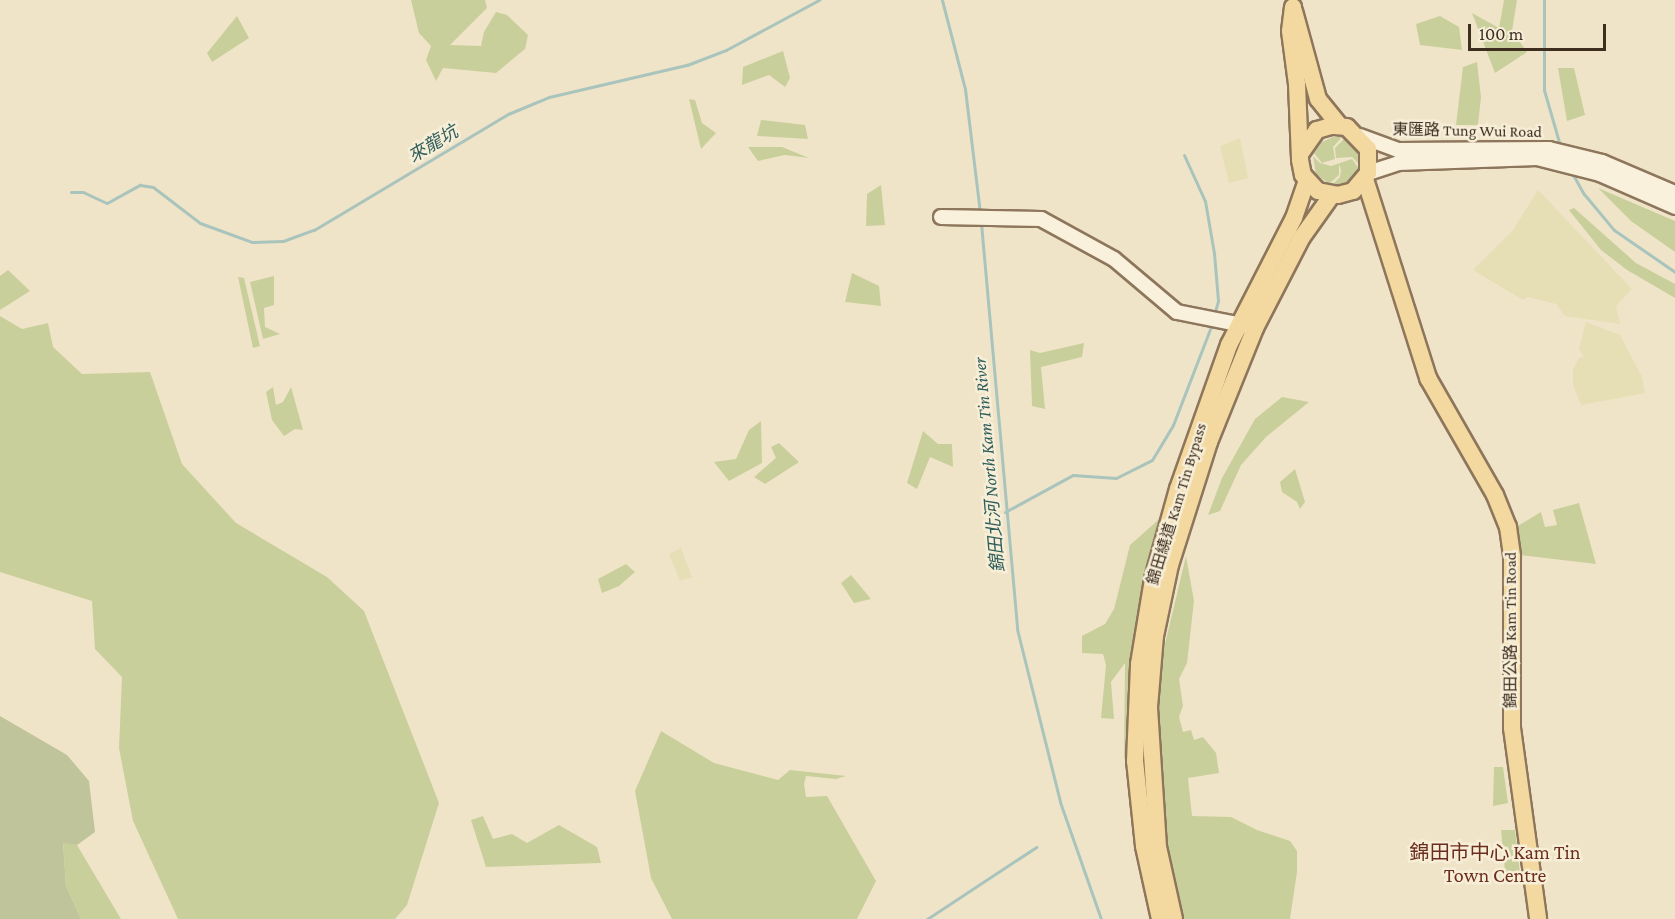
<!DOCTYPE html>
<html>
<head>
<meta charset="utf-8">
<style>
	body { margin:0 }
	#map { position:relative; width:1675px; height:919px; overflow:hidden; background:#f0e4c8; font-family:"Crimson Pro","Noto Sans TC",serif }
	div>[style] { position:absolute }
	.farmland>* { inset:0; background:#e6deb5 }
	.green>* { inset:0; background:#c9cf9b }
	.cemetery>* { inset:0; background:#bfc49a }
	.stream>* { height:3px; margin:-1.5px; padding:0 1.5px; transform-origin:1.5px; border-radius:1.5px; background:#a9c4bc }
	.roads { filter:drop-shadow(2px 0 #8d765c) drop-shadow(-2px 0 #8d765c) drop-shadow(0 2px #8d765c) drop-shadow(0 -2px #8d765c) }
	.minor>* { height:14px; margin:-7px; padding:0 7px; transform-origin:7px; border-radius:7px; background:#faf1dc }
	.major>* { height:16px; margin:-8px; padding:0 8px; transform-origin:8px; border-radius:8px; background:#f3d9a0 }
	span { translate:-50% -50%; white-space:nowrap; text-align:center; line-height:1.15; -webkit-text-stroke:5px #f7eed8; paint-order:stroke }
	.street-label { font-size:16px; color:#3d2e20 }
	.water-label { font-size:18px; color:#2f5d5a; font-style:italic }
	.quarter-label { font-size:20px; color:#6b2e1e }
	.scale { position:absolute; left:1468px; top:24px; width:138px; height:27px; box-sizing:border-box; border:3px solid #3d2e20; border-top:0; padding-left:8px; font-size:18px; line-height:21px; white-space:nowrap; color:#3d2e20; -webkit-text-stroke:4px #f7eed8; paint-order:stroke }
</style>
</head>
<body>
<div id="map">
	<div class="farmland">
		<i style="clip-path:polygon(1240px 138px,1248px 178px,1229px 183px,1220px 146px)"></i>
		<i style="clip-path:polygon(1538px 190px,1632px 289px,1616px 306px,1620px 324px,1565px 316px,1556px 304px,1528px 297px,1523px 300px,1473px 270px,1513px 230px)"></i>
		<i style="clip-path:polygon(1586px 322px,1620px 335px,1642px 377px,1645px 393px,1581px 405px,1573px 385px,1573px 369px,1580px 357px,1584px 357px,1579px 349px)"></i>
		<i style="clip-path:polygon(681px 548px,692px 577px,680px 581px,669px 554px)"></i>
	</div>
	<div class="green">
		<i style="clip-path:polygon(411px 0,485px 0,487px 8px,450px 45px,481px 46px,484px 32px,496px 12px,507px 15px,528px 35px,525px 49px,496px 73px,443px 68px,436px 81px,426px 60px,431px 46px,419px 33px)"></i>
		<i style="clip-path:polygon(1504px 0,1517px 0,1512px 31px,1527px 52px,1495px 73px,1472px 13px,1499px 28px)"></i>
		<i style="clip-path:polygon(237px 16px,249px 38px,212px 62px,207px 53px)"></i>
		<i style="clip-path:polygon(1440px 16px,1459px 27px,1462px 50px,1420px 45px,1416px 24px)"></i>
		<i style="clip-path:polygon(783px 51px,790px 78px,785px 87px,769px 75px,742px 85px,743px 67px)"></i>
		<i style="clip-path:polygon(1477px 62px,1481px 97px,1478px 125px,1456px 125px,1463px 67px)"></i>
		<i style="clip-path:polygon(1558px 68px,1574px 68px,1585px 115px,1567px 121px)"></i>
		<i style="clip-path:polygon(689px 99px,695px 100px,702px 123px,716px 133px,701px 149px)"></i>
		<i style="clip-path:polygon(761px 120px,805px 125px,808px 139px,757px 136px)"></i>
		<i style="clip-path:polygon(1333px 137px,1342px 137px,1333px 147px,1335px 159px,1322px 163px,1314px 153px,1322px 142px)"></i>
		<i style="clip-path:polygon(1345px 138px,1360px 151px,1361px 166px,1352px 157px,1336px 158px,1335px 148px)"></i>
		<i style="clip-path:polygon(748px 147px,782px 147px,809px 158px,785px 155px,758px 161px)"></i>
		<i style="clip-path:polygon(1313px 156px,1320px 163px,1331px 166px,1352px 159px,1360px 170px,1349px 183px,1332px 185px,1340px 177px,1341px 170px,1339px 164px,1339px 175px,1329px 184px,1316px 174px)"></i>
		<i style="clip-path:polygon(881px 185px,885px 225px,866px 226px,867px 194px)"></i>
		<i style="clip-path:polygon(1598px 188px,1675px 221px,1675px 252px,1631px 221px)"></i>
		<i style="clip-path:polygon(1574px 208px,1636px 263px,1675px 284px,1675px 298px,1627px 270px,1601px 250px,1569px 210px)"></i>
		<i style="clip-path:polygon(8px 270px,30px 291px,0 310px,0 276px)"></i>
		<i style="clip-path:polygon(852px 273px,879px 286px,881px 306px,845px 302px)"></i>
		<i style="clip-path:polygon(274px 276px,274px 305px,264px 308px,265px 327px,280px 334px,263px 339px,250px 282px)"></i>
		<i style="clip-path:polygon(238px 277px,244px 278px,260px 346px,253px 348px)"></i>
		<i style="clip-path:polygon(0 316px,22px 329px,48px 323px,53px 347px,82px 374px,150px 372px,182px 464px,236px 523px,327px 577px,364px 611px,439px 803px,407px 905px,395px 919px,178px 919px,133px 821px,119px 748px,122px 677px,95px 649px,92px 601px,0 572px)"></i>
		<i style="clip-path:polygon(1084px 343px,1082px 357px,1041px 367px,1045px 409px,1032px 406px,1030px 350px,1040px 353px)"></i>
		<i style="clip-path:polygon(273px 387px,276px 405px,283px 402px,291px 387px,303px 430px,295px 429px,284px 436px,272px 420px,266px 392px)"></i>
		<i style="clip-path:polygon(1282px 397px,1309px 402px,1266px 437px,1241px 465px,1220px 511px,1208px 515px,1222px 478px,1255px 419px)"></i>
		<i style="clip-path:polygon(761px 421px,762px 463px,729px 481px,714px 462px,736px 459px,749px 430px)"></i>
		<i style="clip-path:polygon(923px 431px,938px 444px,952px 444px,953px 467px,930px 457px,917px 489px,907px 483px)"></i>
		<i style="clip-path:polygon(779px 443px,799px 462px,765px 484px,754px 477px,776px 458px,771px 447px)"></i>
		<i style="clip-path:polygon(1295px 469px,1305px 502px,1300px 509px,1297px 502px,1282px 492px,1280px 482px)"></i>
		<i style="clip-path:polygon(1579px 503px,1596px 564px,1520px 555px,1516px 527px,1541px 512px,1545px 527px,1557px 525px,1553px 510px)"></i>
		<i style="clip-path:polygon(1165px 514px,1132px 657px,1128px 762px,1124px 758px,1125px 663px,1111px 682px,1114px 719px,1101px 718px,1106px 665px,1103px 654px,1082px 653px,1082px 636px,1105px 624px,1114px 609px,1130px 545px)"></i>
		<i style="clip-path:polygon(1186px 556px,1194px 601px,1187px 663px,1179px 679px,1183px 706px,1179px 717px,1183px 732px,1191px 730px,1194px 740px,1203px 737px,1216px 753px,1219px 773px,1188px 778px,1192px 816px,1231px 817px,1257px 830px,1290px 841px,1297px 851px,1297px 872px,1290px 919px,1183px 919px,1181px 911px,1166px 845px,1158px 717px,1164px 648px)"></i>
		<i style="clip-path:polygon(626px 564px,635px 572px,619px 586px,602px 593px,598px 579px)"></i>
		<i style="clip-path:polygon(851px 575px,871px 599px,854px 603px,841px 583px)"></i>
		<i style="clip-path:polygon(661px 731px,714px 763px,778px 780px,790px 770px,846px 776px,836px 779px,806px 776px,804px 784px,806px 797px,827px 796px,876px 881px,857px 919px,672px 919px,651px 878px,635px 791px)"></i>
		<i style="clip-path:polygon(1494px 767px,1503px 767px,1508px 803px,1493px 806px)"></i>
		<i style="clip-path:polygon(483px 816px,493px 839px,512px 834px,527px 843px,559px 825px,597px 847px,601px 863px,486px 867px,471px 820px)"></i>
		<i style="clip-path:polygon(1501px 830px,1515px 830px,1521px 882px,1506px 882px)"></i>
		<i style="clip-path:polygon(63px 842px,77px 845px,121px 919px,81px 919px,66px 886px)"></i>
	</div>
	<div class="cemetery">
		<i style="clip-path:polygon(0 716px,67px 755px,89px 781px,95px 832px,77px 845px,63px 843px,66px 886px,81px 919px,0 919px)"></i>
	</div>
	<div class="stream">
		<i style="left:942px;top:0;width:92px;rotate:75.5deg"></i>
		<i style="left:965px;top:89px;width:125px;rotate:83.1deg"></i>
		<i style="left:1544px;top:0;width:90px;rotate:90deg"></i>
		<i style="left:1544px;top:90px;width:61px;rotate:73.9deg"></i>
		<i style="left:1184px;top:155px;width:51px;rotate:65.5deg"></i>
		<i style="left:1205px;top:201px;width:53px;rotate:80.2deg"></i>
		<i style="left:1214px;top:253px;width:48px;rotate:85.2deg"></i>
		<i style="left:1218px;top:301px;width:15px;rotate:106deg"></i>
		<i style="left:1571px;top:171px;width:26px;rotate:61deg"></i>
		<i style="left:1584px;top:194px;width:47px;rotate:50.2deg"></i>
		<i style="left:1614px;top:230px;width:74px;rotate:34.5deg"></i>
		<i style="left:71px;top:192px;width:12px"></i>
		<i style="left:83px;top:192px;width:26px;rotate:25deg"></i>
		<i style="left:107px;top:203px;width:38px;rotate:-29deg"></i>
		<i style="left:140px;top:185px;width:13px;rotate:9deg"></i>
		<i style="left:153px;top:187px;width:59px;rotate:37.5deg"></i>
		<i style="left:200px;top:223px;width:55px;rotate:20.1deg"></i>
		<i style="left:252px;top:242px;width:31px;rotate:-2deg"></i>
		<i style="left:283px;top:241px;width:33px;rotate:-20deg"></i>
		<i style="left:314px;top:230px;width:226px;rotate:-30.9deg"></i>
		<i style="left:508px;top:114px;width:44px;rotate:-22.5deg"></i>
		<i style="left:549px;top:97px;width:142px;rotate:-13.1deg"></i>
		<i style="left:687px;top:65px;width:42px;rotate:-21deg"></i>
		<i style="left:726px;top:50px;width:106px;rotate:-28.3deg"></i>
		<i style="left:981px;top:223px;width:408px;rotate:84.9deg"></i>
		<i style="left:1017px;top:629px;width:178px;rotate:76deg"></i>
		<i style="left:1060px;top:802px;width:124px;rotate:70.7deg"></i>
		<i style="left:1005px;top:512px;width:77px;rotate:-28.6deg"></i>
		<i style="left:1073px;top:475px;width:43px;rotate:4deg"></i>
		<i style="left:1116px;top:478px;width:40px;rotate:-26.6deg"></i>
		<i style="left:1152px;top:460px;width:41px;rotate:-59deg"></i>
		<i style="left:1173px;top:425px;width:108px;rotate:-68.9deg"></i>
		<i style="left:927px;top:919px;width:131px;rotate:-33.4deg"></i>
	</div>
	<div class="roads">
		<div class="minor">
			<i style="left:1360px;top:136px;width:40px;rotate:20.2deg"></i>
			<i style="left:1398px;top:150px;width:151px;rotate:-0.4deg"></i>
			<i style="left:1549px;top:149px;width:55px;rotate:13.8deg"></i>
			<i style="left:1602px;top:162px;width:79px;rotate:23deg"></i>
			<i style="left:1368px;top:173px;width:32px;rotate:-18deg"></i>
			<i style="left:1398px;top:163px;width:139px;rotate:-2.1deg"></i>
			<i style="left:1537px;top:158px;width:65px;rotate:14.3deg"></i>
			<i style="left:1600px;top:174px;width:82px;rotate:23.7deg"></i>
			<i style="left:941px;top:217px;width:100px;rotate:1.1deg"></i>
			<i style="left:1041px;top:219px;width:83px;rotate:28.7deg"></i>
			<i style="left:1114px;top:259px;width:82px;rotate:40.1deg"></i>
			<i style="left:1177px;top:312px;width:71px;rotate:11.3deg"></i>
		</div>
		<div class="major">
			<i style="left:1293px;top:7px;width:24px;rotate:97deg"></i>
			<i style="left:1290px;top:31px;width:53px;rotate:82.5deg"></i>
			<i style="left:1297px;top:84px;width:76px;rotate:87.7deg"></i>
			<i style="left:1300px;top:160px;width:15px;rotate:79deg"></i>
			<i style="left:1303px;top:175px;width:22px;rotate:47deg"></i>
			<i style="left:1318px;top:191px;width:20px;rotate:11deg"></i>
			<i style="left:1338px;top:195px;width:16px;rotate:-15deg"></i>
			<i style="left:1353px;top:191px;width:23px;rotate:-50deg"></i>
			<i style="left:1368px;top:173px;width:24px;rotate:-90deg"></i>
			<i style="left:1368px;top:149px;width:30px;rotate:-134deg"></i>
			<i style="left:1347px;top:127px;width:16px;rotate:-176deg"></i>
			<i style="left:1331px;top:126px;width:15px;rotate:164deg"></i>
			<i style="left:1317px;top:130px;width:28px;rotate:125deg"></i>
			<i style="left:1294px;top:11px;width:91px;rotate:74.7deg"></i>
			<i style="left:1318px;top:99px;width:33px;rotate:51deg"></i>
			<i style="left:1365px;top:179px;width:209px;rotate:72.4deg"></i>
			<i style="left:1428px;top:378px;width:135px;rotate:60.2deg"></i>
			<i style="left:1495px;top:495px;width:35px;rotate:68deg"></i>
			<i style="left:1508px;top:527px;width:30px;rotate:82deg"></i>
			<i style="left:1512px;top:557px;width:171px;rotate:90deg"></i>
			<i style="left:1512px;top:728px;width:193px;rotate:82.2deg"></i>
			<i style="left:1160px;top:919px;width:75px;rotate:-102.4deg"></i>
			<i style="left:1144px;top:846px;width:85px;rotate:-96deg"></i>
			<i style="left:1135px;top:761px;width:97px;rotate:-87.6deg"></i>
			<i style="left:1139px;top:664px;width:86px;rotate:-80.6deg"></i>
			<i style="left:1153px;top:579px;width:93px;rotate:-74.5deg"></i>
			<i style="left:1178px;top:489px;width:153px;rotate:-70.5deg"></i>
			<i style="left:1229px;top:345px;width:143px;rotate:-62.9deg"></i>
			<i style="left:1294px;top:218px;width:39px;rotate:-71deg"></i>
			<i style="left:1174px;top:919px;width:74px;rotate:-102.5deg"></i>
			<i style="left:1158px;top:847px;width:140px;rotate:-93.7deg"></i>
			<i style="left:1149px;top:707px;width:71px;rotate:-85.2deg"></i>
			<i style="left:1155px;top:636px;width:73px;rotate:-78.1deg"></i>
			<i style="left:1170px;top:565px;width:129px;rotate:-72.4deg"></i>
			<i style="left:1209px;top:442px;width:123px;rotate:-68deg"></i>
			<i style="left:1255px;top:328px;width:102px;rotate:-62.7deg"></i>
			<i style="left:1302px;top:237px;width:52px;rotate:-54.5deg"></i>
		</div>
	</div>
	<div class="street-label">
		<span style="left:1467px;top:131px;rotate:1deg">東匯路 Tung Wui Road</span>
		<span style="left:1177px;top:504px;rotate:-73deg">錦田繞道 Kam Tin Bypass</span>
		<span style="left:1511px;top:630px;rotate:-90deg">錦田公路 Kam Tin Road</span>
	</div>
	<div class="water-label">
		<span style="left:433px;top:144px;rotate:-31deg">來龍坑</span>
		<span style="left:989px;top:465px;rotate:-95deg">錦田北河 North Kam Tin River</span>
	</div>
	<div class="quarter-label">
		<span style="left:1495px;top:864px">錦田市中心 Kam Tin<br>Town Centre</span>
	</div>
	<div class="scale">100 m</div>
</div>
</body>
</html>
